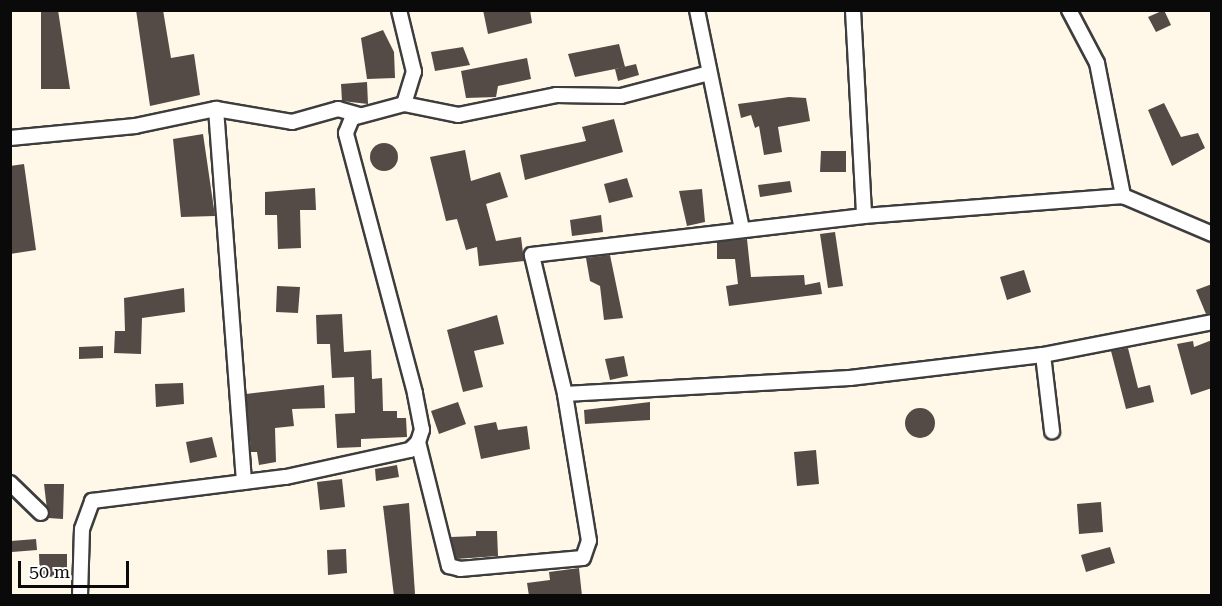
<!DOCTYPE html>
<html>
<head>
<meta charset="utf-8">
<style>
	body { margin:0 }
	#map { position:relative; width:1222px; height:606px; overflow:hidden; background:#fff8e8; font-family:"Roboto Serif",serif }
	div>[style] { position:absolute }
	.building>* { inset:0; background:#544a46 }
	.round { border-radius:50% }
	.roads { filter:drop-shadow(2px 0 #3d3d3d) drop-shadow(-2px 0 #3d3d3d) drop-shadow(0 2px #3d3d3d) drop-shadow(0 -2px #3d3d3d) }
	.minor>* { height:14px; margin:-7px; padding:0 7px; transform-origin:7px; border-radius:7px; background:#fff }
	span { translate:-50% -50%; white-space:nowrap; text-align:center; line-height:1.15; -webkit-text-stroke:6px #fff; paint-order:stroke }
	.frame { position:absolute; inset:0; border:12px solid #0a0a0a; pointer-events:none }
	.scale { position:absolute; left:18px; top:561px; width:111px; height:27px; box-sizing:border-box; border:3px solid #0a0a0a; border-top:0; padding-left:8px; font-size:18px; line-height:21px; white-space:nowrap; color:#0a0a0a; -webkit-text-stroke:4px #fff; paint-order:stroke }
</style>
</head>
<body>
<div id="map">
	<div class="building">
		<i style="clip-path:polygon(41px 10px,58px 10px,70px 89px,41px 89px)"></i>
		<i style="clip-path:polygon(136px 10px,163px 10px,171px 58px,194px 54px,200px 95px,150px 106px)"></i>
		<i style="clip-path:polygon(483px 10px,530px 10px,532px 23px,488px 34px)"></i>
		<i style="clip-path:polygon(1164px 10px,1171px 25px,1156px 32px,1148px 17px)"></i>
		<i style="clip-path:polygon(383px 30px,394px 52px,395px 78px,367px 79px,361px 38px)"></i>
		<i style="clip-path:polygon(619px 44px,625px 67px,575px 77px,568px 54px)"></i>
		<i style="clip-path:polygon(463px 47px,470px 65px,435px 71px,431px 52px)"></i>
		<i style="clip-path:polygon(527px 58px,531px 79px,498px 86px,496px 97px,466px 98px,461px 71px)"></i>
		<i style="clip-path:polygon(636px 64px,639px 75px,618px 81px,615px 69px)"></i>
		<i style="clip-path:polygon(367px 82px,368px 104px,342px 101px,341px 84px)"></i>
		<i style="clip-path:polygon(789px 97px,806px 98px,810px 121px,778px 127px,782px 152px,764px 155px,759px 126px,755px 128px,751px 115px,741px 118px,738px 104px)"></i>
		<i style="clip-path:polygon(1164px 103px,1181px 137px,1198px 133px,1205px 148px,1172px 166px,1148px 110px)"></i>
		<i style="clip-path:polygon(614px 119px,623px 152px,525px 180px,520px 155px,586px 141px,582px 127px)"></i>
		<i style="clip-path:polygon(203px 134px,215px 216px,181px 217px,173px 139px)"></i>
		<i class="round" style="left:370px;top:143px;width:28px;height:28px"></i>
		<i style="clip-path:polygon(465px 150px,471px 181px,500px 172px,508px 197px,486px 204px,496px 241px,521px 237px,524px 261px,479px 266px,477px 247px,466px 250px,457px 219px,446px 221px,430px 157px)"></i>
		<i style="clip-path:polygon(821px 151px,846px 151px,846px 172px,820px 172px)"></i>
		<i style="clip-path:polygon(24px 164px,36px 250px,10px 254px,10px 166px)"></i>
		<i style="clip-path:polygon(627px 178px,633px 197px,609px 203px,604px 184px)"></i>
		<i style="clip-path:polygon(790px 181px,792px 192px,760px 197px,758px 185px)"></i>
		<i style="clip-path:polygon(315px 188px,316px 210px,300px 210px,301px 248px,278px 249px,277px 215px,265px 215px,265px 192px)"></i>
		<i style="clip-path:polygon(702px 189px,705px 222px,687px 226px,679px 191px)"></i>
		<i style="clip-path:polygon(601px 215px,603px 232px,572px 236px,570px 220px)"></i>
		<i style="clip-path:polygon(835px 232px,843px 286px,828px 288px,820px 234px)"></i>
		<i style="clip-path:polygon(747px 239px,751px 277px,804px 275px,805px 285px,820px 282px,822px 294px,729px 306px,726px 286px,738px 284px,735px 259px,717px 259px,717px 242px)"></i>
		<i style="clip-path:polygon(610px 255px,623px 318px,604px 320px,600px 286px,590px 281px,586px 258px)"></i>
		<i style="clip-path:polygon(1024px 270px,1031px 292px,1007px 300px,1000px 277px)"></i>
		<i style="clip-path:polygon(1212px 284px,1212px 313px,1206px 314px,1196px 290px)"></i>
		<i style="clip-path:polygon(277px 286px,300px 287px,298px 313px,276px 312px)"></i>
		<i style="clip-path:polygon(184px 288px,185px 312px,142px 318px,141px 354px,114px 353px,115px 331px,125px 331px,124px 298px)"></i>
		<i style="clip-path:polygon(342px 314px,344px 352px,371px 350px,372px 379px,382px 378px,383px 411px,397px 411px,397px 418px,406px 418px,407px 437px,361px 439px,361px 447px,337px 448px,335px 414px,355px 413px,354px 377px,332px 378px,330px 344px,317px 344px,316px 315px)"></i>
		<i style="clip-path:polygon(497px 315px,504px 344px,474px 351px,483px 387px,463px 392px,447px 330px)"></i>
		<i style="clip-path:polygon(1212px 340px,1212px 388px,1191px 395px,1177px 344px,1193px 341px,1194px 347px)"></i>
		<i style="clip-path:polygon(103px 346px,103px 358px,79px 359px,79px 347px)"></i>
		<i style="clip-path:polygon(1128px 348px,1138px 388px,1150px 385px,1154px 402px,1126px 409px,1111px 351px)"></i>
		<i style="clip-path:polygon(624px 356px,628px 376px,610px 380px,605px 359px)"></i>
		<i style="clip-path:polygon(183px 383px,184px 404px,156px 407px,155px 384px)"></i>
		<i style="clip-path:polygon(324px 385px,325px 408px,292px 409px,294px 426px,275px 428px,276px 462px,259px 465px,257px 452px,251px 452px,246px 394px)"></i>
		<i style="clip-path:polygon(458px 402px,466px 424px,439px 434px,431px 411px)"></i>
		<i style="clip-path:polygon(650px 402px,650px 420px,585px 424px,584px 410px)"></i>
		<i class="round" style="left:905px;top:408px;width:30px;height:30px"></i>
		<i style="clip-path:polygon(496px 422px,498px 430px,527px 426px,530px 449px,481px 459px,474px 426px)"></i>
		<i style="clip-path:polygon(212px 437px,217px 457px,190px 463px,186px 442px)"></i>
		<i style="clip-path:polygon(816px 450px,819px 484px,797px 486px,794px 452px)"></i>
		<i style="clip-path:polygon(397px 465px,399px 477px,376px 481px,375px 469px)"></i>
		<i style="clip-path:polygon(342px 479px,345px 507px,320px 510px,317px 482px)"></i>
		<i style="clip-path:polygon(44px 484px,64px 484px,63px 519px,48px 518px)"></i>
		<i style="clip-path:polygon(1101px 502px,1103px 532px,1079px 534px,1077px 504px)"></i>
		<i style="clip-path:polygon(409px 503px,415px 594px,394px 596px,383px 506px)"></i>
		<i style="clip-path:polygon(476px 531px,497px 531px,498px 556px,456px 559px,451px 537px,476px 536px)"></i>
		<i style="clip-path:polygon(36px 539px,37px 550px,12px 552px,11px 541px)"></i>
		<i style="clip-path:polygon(1110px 547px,1115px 563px,1086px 572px,1081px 555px)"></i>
		<i style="clip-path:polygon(346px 549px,347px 573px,328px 575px,327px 550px)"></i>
		<i style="clip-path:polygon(39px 554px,67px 554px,67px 576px,40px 577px)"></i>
		<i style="clip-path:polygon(579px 568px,582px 596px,529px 596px,527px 583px,550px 580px,549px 572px)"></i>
	</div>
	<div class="roads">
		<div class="minor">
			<i style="left:697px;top:10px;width:224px;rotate:78.4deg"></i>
			<i style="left:853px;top:10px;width:206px;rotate:86.9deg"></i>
			<i style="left:1069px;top:10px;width:60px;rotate:62.2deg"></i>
			<i style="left:1097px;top:63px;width:136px;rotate:78.9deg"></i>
			<i style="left:1123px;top:196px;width:97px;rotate:23.1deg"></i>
			<i style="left:404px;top:104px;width:55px;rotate:11.5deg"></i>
			<i style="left:458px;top:115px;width:100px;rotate:-11.5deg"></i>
			<i style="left:556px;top:95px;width:65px;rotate:0.9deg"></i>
			<i style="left:621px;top:96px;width:91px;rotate:-14.6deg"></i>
			<i style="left:216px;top:109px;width:374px;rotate:85.7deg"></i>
			<i style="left:10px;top:138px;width:126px;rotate:-5.5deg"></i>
			<i style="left:135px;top:126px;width:83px;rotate:-11.9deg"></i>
			<i style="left:216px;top:109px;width:77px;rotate:9.7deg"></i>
			<i style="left:292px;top:122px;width:48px;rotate:-15.8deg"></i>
			<i style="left:338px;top:109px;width:22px;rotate:16deg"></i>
			<i style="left:1043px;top:355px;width:77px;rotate:83.2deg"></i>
			<i style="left:565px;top:394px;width:285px;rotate:-3.2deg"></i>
			<i style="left:850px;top:378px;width:194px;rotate:-6.8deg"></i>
			<i style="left:1043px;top:355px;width:172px;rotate:-11deg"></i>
			<i style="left:418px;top:442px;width:128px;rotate:76deg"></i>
			<i style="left:449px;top:566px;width:11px;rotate:15deg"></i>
			<i style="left:460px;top:569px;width:123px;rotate:-5.1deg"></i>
			<i style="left:583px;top:558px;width:18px;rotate:-71deg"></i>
			<i style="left:589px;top:541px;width:149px;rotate:-99.3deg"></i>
			<i style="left:565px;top:394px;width:143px;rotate:-103.4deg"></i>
			<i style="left:532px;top:255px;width:334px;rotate:-6.7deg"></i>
			<i style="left:864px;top:216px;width:260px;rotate:-4.4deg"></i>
			<i style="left:10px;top:483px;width:43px;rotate:44.1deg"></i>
			<i style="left:80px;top:596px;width:67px;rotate:-88.3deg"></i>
			<i style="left:82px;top:529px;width:30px;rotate:-70deg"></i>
			<i style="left:92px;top:501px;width:195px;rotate:-7.1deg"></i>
			<i style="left:286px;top:477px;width:127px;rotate:-12.3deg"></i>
			<i style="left:410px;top:450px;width:11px;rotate:-45deg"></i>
			<i style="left:418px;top:442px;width:13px;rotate:-72deg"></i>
			<i style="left:422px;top:430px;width:38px;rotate:-101deg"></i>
			<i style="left:415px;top:393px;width:269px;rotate:-104.9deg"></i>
			<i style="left:346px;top:133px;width:16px;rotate:-68deg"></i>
			<i style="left:352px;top:118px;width:54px;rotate:-15.1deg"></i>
			<i style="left:404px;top:104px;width:34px;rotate:-73deg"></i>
			<i style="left:414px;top:72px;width:64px;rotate:-103.6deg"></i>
		</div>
	</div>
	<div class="frame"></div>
	<div class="scale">50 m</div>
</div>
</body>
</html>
